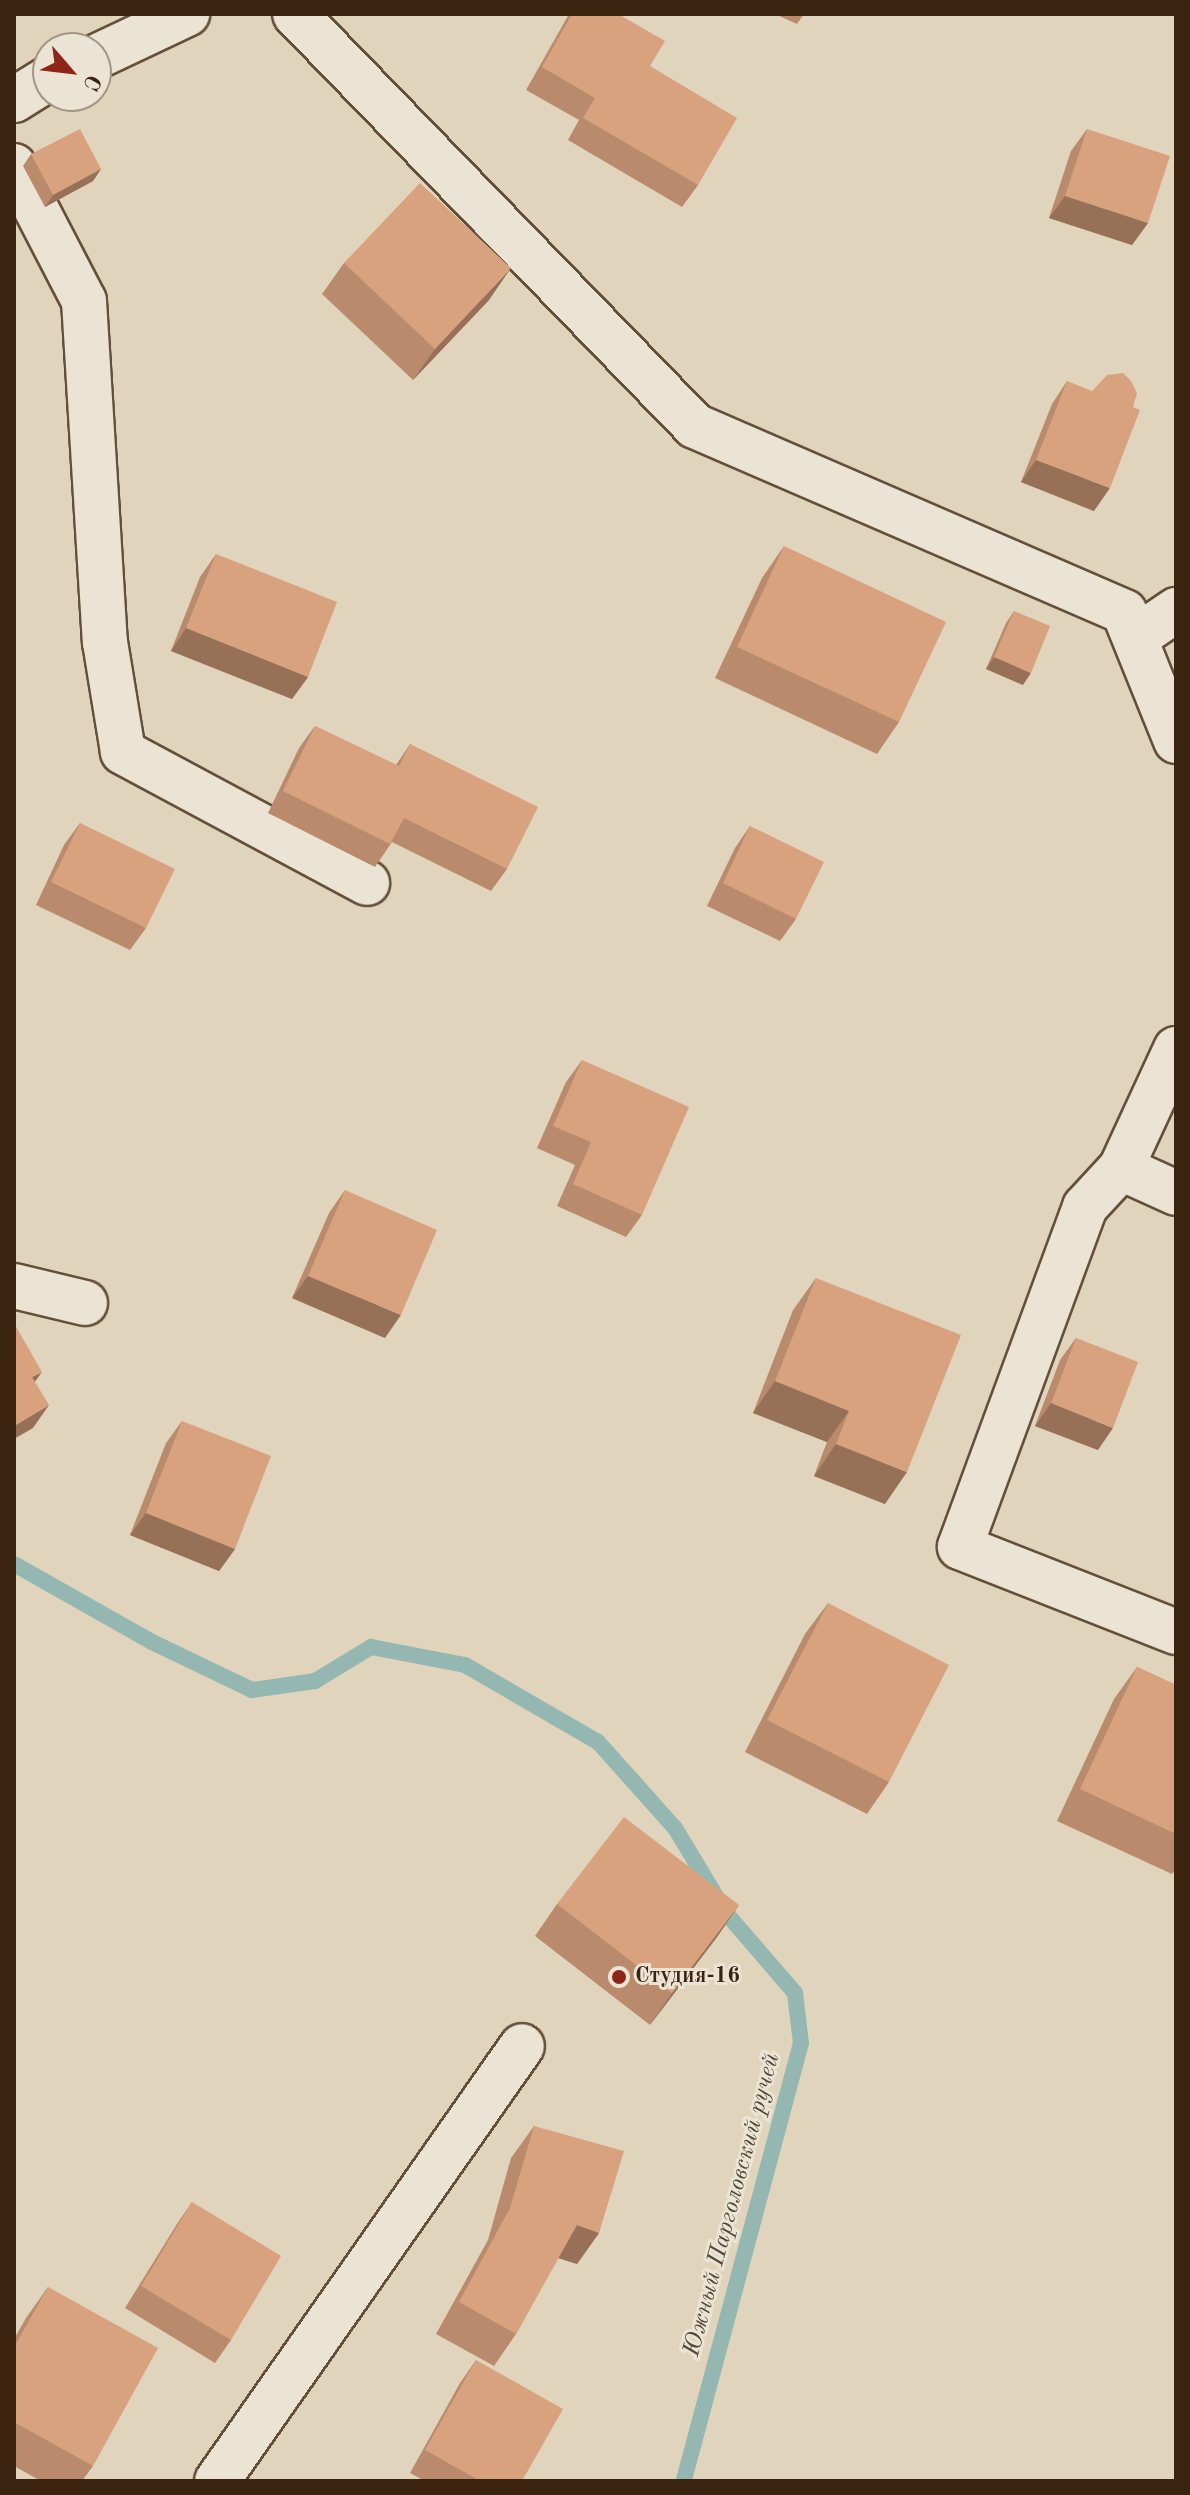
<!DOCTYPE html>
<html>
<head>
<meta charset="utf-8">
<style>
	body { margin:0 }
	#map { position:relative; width:1190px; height:2495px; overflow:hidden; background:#e0d4bc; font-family:"Old Standard TT",serif }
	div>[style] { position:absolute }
	.stream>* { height:16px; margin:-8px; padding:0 8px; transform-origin:8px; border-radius:8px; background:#94b8b1 }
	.roads { filter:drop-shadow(2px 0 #644f3a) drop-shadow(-2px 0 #644f3a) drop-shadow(0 2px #644f3a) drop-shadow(0 -2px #644f3a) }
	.minor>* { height:44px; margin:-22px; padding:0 22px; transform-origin:22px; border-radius:22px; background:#ebe3d3 }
	.wall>* { inset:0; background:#b98b6c }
	.shaded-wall>* { inset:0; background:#967158 }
	.building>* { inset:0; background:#d7a27d }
	.dots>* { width:22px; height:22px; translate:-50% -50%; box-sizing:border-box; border:4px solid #ebe3d3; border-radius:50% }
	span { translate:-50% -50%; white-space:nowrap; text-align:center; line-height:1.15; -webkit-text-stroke:6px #ebe3d3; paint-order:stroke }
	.poi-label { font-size:22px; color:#3a230f; font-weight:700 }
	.left { translate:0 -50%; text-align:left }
	.water-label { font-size:24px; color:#504838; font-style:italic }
	.frame { position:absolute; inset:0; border:16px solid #3a230f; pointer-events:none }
	.north { position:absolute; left:32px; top:32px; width:80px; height:80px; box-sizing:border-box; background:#ebe3d3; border:2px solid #a49685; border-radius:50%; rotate:118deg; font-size:22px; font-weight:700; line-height:32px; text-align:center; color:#3a230f }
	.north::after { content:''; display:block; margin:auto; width:28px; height:36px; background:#8f2418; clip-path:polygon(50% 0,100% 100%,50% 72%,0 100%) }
</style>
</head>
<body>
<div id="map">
	<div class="stream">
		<i style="left:14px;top:1564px;width:159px;rotate:29.5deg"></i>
		<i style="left:152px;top:1642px;width:111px;rotate:25.6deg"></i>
		<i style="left:252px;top:1690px;width:64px;rotate:-8.1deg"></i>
		<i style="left:315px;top:1681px;width:66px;rotate:-31.3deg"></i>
		<i style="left:371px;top:1647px;width:96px;rotate:10.8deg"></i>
		<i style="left:465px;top:1665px;width:154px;rotate:30.1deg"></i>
		<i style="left:598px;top:1742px;width:115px;rotate:48.2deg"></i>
		<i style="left:675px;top:1828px;width:99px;rotate:59deg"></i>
		<i style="left:726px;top:1913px;width:106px;rotate:49.2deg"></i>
		<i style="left:795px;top:1993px;width:50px;rotate:83.2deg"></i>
		<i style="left:801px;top:2043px;width:453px;rotate:105deg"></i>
	</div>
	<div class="roads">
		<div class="minor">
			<i style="left:295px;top:14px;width:574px;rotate:45.85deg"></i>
			<i style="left:695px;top:426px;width:468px;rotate:23.4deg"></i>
			<i style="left:1124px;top:612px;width:139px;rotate:68deg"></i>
			<i style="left:96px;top:57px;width:101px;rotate:-25.3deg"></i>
			<i style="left:14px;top:100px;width:40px;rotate:-32deg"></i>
			<i style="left:14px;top:166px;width:152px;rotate:62.6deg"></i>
			<i style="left:84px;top:301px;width:342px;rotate:86.5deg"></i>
			<i style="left:105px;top:642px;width:111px;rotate:80.7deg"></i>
			<i style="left:123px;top:752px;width:277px;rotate:28.2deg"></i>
			<i style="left:1135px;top:638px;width:50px;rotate:-34.3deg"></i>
			<i style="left:1176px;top:1049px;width:131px;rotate:114.8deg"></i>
			<i style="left:1121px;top:1168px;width:60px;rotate:24.4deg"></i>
			<i style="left:1121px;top:1168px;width:53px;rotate:132.7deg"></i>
			<i style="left:1085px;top:1207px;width:362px;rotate:110.2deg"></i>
			<i style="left:960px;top:1547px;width:232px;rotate:21.5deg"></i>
			<i style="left:14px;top:1286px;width:73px;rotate:13.5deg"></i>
			<i style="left:217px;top:2481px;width:531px;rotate:-54.96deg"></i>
		</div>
	</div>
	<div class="wall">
		<i style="clip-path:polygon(569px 14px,618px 14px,650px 66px,698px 185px,682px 207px,568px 140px,579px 120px,526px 90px)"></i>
		<i style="clip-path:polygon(775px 14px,804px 14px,797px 24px)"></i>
		<i style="clip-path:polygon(1087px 129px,1148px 223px,1132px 245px,1049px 218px,1071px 151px)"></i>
		<i style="clip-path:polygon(31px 154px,101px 169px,93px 181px,45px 207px,23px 166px)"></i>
		<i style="clip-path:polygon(344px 263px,489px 300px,413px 380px,322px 294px)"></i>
		<i style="clip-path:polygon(1067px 381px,1094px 511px,1021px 482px,1052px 404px)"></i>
		<i style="clip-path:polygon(784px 546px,899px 722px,877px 754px,715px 678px,762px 578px)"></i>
		<i style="clip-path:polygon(216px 554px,308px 677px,292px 699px,171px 651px,200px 577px)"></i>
		<i style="clip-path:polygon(1014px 611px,1023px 685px,986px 669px,1006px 623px)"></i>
		<i style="clip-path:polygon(315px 726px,396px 765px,410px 744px,507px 869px,491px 891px,392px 842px,375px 867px,268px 813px,299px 748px)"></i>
		<i style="clip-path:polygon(80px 823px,146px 928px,130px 950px,36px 905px,64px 845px)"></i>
		<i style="clip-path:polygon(750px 826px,796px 919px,780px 941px,707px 906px,735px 848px)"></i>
		<i style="clip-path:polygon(582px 1060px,642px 1215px,626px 1237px,557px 1206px,575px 1165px,537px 1148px,566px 1082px)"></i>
		<i style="clip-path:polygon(345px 1190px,385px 1338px,292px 1298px,329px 1213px)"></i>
		<i style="clip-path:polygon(816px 1278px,885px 1504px,814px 1476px,827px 1442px,753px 1413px,793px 1310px)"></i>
		<i style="clip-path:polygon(1076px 1338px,1098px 1450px,1035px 1426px,1060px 1360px)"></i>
		<i style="clip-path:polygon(182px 1421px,235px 1549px,219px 1571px,130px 1535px,166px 1443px)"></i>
		<i style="clip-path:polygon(828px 1603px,889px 1782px,867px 1814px,745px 1752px,805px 1634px)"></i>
		<i style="clip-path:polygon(1137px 1667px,1176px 1685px,1176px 1869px,1172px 1874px,1057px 1821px,1114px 1699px)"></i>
		<i style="clip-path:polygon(557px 1904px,739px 1905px,717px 1937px,650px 2025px,535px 1936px)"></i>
		<i style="clip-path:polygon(534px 2126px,599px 2233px,577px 2264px,558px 2258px,516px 2334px,494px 2366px,436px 2334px,488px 2240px,511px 2158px)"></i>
		<i style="clip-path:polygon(192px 2202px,231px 2340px,215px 2363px,125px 2308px,177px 2224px)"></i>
		<i style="clip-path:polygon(48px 2287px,93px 2466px,82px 2481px,41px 2481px,14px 2466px,14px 2339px,26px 2318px)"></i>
		<i style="clip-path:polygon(476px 2360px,522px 2481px,425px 2481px,410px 2473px,460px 2383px)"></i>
	</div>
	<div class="shaded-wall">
		<i style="clip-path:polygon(101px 169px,93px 181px,45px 207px,53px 195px)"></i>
		<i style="clip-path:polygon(1065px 196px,1148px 223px,1132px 245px,1049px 218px)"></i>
		<i style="clip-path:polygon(511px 268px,489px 300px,413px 380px,435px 349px)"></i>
		<i style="clip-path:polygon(1036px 460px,1110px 488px,1094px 511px,1021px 482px)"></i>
		<i style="clip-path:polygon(186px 628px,308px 677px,292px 699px,171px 651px)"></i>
		<i style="clip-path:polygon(994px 657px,1031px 673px,1023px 685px,986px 669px)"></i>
		<i style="clip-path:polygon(308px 1276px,401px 1315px,385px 1338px,292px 1298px)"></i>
		<i style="clip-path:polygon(42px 1372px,26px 1394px,32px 1377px)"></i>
		<i style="clip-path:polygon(775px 1381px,849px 1411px,827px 1442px,753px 1413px)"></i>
		<i style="clip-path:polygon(1051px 1403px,1113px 1428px,1098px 1450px,1035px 1426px)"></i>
		<i style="clip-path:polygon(49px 1405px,33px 1428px,14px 1439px,14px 1426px)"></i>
		<i style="clip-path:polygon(836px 1444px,907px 1472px,885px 1504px,814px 1476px)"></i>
		<i style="clip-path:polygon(146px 1513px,235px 1549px,219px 1571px,130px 1535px)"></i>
		<i style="clip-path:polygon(739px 1905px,717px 1937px,650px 2025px,672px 1993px)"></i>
		<i style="clip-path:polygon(577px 2225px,599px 2233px,577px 2264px,555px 2257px)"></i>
	</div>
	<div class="building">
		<i style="clip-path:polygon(572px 14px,618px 14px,665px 41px,650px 66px,737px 118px,698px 185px,583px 118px,595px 98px,542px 67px)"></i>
		<i style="clip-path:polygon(80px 129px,101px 169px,53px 195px,31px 154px)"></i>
		<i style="clip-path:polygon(1087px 129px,1170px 156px,1148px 223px,1065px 196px)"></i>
		<i style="clip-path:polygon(420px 183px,511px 268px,435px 349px,344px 263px)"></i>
		<i style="clip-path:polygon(1123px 373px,1131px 381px,1137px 393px,1133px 407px,1140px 410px,1110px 488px,1036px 460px,1067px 381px,1092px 391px,1107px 375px)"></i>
		<i style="clip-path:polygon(784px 546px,946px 622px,899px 722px,737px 647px)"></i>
		<i style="clip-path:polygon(216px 554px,337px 602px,308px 677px,186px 628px)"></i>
		<i style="clip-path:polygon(1014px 611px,1050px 626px,1031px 673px,994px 657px)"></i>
		<i style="clip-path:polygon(315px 726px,399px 766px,410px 744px,538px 807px,507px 869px,404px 818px,390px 844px,283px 791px)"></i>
		<i style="clip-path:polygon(80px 823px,175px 869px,146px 928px,51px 882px)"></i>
		<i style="clip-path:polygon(750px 826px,824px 862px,796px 919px,723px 883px)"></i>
		<i style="clip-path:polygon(582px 1060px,689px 1107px,642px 1215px,573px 1184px,591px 1142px,553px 1126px)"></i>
		<i style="clip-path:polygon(345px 1190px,437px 1230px,401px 1315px,308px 1276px)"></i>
		<i style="clip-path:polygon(816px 1278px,961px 1335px,907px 1472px,836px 1444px,849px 1411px,775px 1381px)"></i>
		<i style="clip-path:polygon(14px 1323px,42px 1372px,32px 1377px,49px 1405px,14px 1426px)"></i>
		<i style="clip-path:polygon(1076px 1338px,1138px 1362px,1113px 1428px,1051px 1403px)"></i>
		<i style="clip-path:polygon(182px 1421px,271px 1456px,235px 1549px,146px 1513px)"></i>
		<i style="clip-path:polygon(828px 1603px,949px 1665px,889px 1782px,767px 1720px)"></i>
		<i style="clip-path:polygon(1137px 1667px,1176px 1685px,1176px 1834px,1080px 1789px)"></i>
		<i style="clip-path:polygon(624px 1817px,739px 1905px,672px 1993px,557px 1904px)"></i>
		<i style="clip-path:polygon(534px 2126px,624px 2151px,599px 2233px,577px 2225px,516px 2334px,459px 2302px,510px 2208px)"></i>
		<i style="clip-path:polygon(192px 2202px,281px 2256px,231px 2340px,141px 2286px)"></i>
		<i style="clip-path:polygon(48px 2287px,158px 2348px,93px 2466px,14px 2422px,14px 2347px)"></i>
		<i style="clip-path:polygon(476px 2360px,563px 2409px,522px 2481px,480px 2481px,425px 2450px)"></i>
	</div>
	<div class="dots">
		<i style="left:619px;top:1977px;background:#8f2418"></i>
	</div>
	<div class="poi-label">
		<span class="left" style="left:635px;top:1977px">Студия-16</span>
	</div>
	<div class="water-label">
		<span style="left:733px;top:2205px;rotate:-75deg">Южный Парголовский ручей</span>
	</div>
	<div class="frame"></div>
	<div class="north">С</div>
</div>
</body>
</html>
